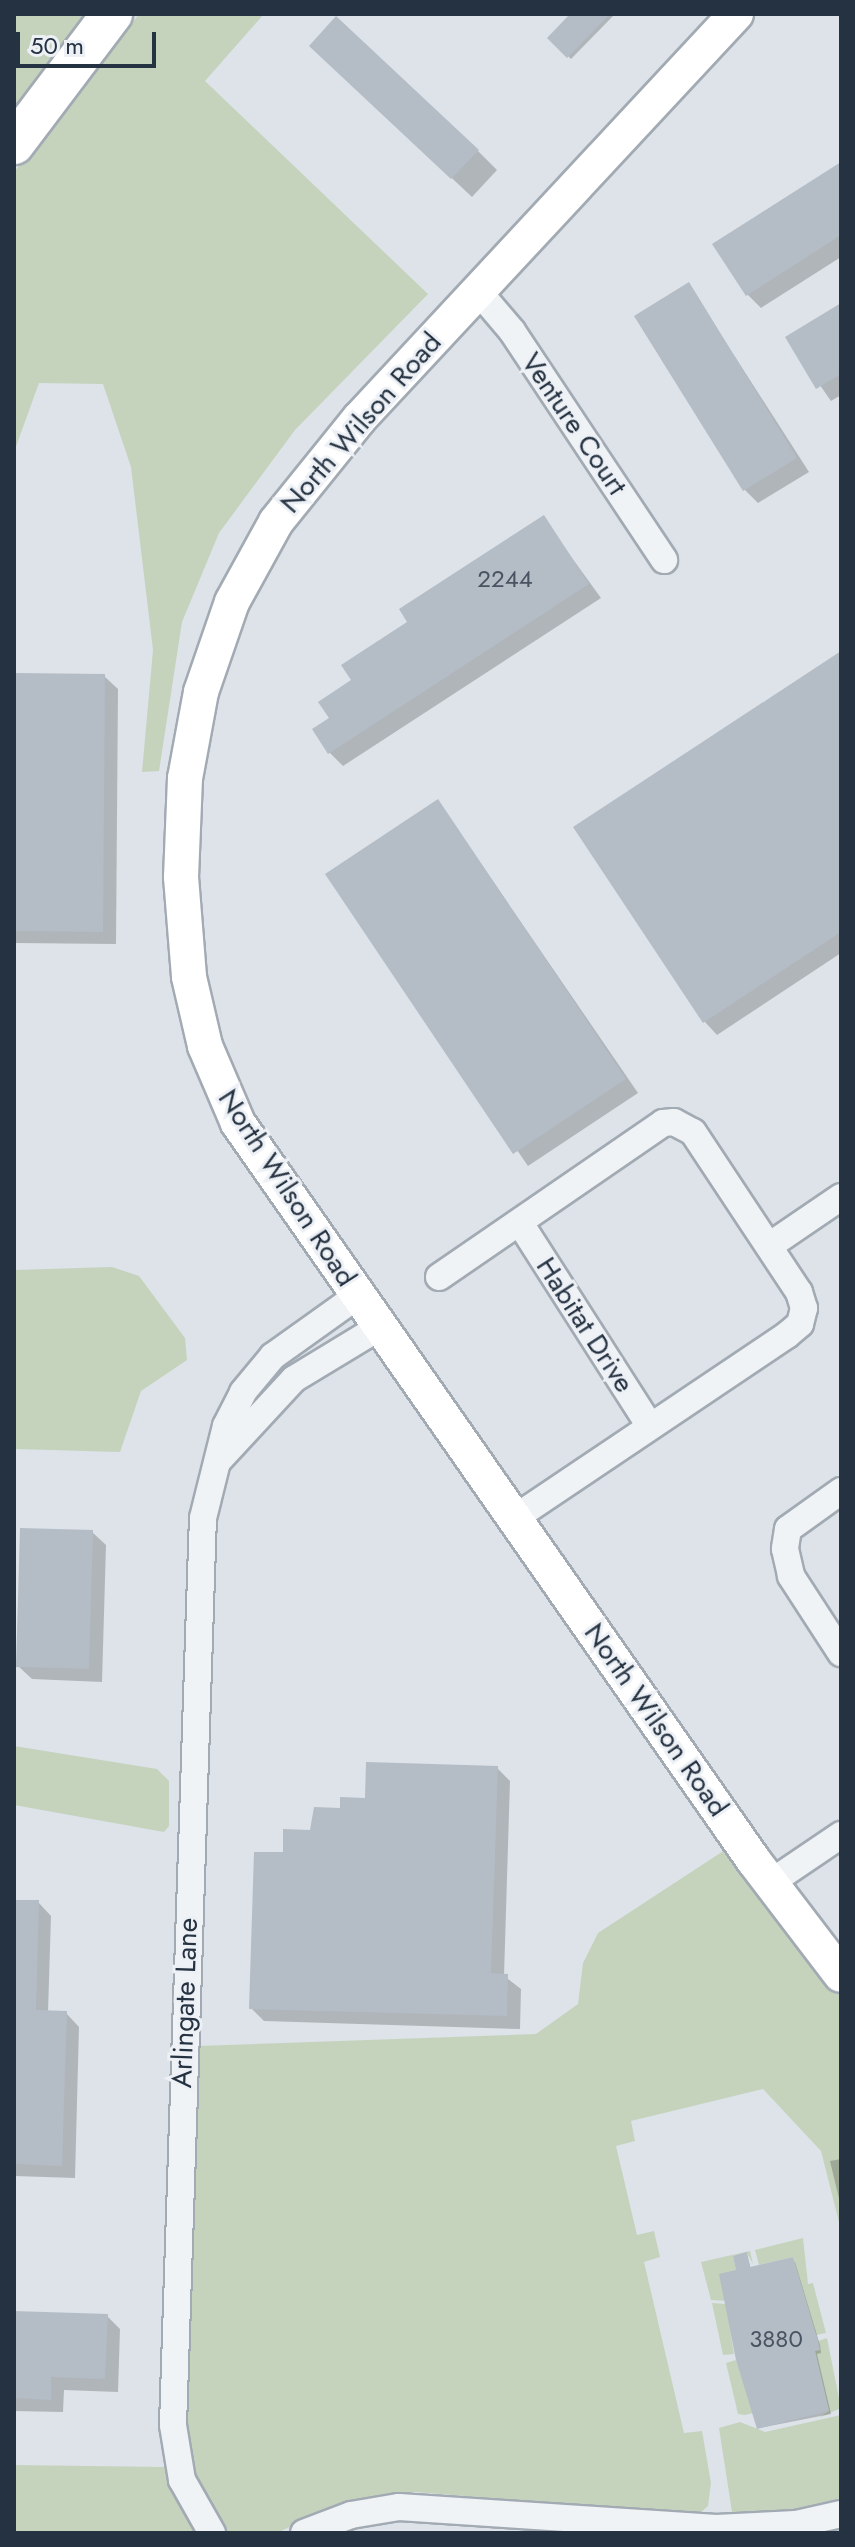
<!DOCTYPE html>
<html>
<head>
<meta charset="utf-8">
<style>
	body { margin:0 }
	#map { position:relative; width:855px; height:2547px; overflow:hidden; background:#dde3e9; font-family:Jost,sans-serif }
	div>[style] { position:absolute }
	.green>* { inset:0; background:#c5d3bd }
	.shadow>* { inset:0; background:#0003 }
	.building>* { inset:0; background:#b4bcc6 }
	.roads { filter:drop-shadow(2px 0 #a2aab3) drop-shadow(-2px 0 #a2aab3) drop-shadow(0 2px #a2aab3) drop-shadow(0 -2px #a2aab3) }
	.minor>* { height:26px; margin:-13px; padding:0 13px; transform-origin:13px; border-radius:13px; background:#f0f3f6 }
	.major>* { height:34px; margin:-17px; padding:0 17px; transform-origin:17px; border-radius:17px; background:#fff }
	.highway>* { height:40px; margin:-20px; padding:0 20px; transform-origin:20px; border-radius:20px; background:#fff }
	span { translate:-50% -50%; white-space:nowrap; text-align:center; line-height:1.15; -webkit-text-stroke:6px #edf1f6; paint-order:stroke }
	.number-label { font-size:24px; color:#495462 }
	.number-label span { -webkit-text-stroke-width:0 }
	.street-label { font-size:28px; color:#253241 }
	.frame { position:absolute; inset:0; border:16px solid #253241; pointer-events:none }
	.scale { position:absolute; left:16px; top:32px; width:140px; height:36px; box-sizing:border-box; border:4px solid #253241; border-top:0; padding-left:10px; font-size:24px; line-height:28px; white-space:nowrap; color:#253241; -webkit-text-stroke:6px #edf1f6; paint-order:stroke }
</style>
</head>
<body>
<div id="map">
	<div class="green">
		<i style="clip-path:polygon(14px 14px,89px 14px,14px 108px)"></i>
		<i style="clip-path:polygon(139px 14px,264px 14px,205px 81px,428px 294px,295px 430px,219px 533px,182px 622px,159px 771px,142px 772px,153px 650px,131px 467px,103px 384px,39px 383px,14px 452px,14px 172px)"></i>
		<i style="clip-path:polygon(112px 1267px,139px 1276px,185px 1338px,187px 1360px,141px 1391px,120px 1452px,14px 1449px,14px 1270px)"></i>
		<i style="clip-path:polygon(14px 1746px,157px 1769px,169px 1781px,169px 1826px,164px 1832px,14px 1805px)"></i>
		<i style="clip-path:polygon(731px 1846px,841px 1993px,841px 2230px,821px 2151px,763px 2089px,631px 2121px,635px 2141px,616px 2146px,637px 2235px,654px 2231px,660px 2257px,644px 2262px,684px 2433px,702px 2431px,711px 2483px,708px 2506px,698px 2515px,415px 2492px,325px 2510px,277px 2533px,226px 2533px,196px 2489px,184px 2432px,197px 2046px,536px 2034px,578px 2004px,583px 1963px,598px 1933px)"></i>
		<i style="clip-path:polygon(803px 2238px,808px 2284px,813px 2283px,826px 2333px,816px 2335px,793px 2257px,759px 2265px,755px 2250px)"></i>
		<i style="clip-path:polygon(750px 2251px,753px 2264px,747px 2253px,733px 2256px,736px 2270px,726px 2301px,711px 2300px,701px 2262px)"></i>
		<i style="clip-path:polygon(712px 2303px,726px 2304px,734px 2354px,723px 2355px)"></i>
		<i style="clip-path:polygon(827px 2338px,841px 2408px,819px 2418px,829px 2411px,815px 2351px,820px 2350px,818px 2341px)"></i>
		<i style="clip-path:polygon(736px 2360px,753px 2413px,745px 2415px,738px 2414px,726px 2363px)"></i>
		<i style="clip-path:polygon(841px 2415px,841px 2502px,771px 2516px,732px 2512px,719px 2428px,740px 2422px,765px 2432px)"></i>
		<i style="clip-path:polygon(14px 2465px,166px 2467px,197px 2533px,14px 2533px)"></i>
	</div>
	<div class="shadow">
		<i style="clip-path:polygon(573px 14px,615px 14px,571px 59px,550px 38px)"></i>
		<i style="clip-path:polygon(331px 65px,478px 151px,497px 170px,472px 197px)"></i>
		<i style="clip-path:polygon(841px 164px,841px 257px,761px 308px,747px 294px)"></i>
		<i style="clip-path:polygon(689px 285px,809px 472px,758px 503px,745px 490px)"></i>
		<i style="clip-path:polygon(841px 305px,841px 395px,831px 401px,787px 338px)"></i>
		<i style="clip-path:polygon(543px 518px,601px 598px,343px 766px,330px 753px,331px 719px,354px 680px,410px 622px)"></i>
		<i style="clip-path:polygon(841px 654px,841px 953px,717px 1035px,704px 1021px)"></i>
		<i style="clip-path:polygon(14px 675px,104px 676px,118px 689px,116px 944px,14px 943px)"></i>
		<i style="clip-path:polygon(438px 801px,638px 1093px,528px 1166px,328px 875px)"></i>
		<i style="clip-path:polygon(92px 1532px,106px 1545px,102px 1682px,32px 1679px,18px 1666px)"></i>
		<i style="clip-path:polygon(497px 1768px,510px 1781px,504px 1976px,521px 1989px,520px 2029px,264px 2021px,251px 2008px,285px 1855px,342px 1810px)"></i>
		<i style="clip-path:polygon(14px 1902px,38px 1902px,51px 1916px,48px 2013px,66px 2013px,79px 2027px,75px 2178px,14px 2176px)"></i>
		<i style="clip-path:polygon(841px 2159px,841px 2207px,830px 2161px)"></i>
		<i style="clip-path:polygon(747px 2255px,751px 2269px,795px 2262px,820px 2345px,821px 2353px,817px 2354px,831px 2414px,759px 2428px,738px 2272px)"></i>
		<i style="clip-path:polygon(14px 2313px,107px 2316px,120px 2329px,118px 2392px,64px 2390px,63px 2412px,14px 2411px)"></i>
	</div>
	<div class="building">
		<i style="clip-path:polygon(570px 14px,610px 14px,567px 58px,547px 38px)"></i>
		<i style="clip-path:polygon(336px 16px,479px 150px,451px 179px,309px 46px)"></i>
		<i style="clip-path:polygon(841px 162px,841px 235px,746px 296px,712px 244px)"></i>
		<i style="clip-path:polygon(689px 282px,797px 458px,743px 491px,634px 316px)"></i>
		<i style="clip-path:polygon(841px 303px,841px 374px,816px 389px,785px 337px)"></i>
		<i style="clip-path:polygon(544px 515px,589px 584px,328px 754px,312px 729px,329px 718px,318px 702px,351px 680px,341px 665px,407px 622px,399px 609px)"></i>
		<i style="clip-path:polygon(841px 651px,841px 932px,703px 1023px,573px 827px)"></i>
		<i style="clip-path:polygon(14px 673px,105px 674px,103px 932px,14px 931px)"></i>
		<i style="clip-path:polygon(438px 799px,626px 1079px,513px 1154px,325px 874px)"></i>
		<i style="clip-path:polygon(20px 1528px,93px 1530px,89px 1669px,16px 1667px)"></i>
		<i style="clip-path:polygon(366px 1762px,498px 1766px,491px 1973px,508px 1974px,507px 2016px,249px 2009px,254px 1852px,283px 1852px,283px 1829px,310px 1830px,314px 1807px,340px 1808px,340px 1797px,365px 1798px)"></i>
		<i style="clip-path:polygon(14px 1900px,39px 1900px,36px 2010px,67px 2011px,62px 2166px,14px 2164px)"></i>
		<i style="clip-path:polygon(747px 2252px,750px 2267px,793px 2257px,818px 2341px,820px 2350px,815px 2351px,829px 2411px,757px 2429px,736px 2360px,719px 2274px,736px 2270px,733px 2256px)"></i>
		<i style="clip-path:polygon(14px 2311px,108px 2314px,105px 2379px,51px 2377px,51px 2400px,14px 2398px)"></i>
	</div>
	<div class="roads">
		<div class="minor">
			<i style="left:478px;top:291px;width:52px;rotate:49.6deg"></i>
			<i style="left:512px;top:331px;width:275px;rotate:56.4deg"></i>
			<i style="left:520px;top:1223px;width:241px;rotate:57.4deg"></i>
			<i style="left:769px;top:1246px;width:87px;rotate:-34.2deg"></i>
			<i style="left:439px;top:1277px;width:272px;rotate:-34.5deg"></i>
			<i style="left:663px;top:1123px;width:11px;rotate:-5deg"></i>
			<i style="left:674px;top:1122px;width:21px;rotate:28deg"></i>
			<i style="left:693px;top:1132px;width:192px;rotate:56.5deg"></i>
			<i style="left:799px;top:1292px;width:17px;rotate:73deg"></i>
			<i style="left:804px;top:1308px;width:16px;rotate:104deg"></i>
			<i style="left:800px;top:1324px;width:17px;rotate:140deg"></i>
			<i style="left:787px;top:1335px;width:328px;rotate:146.1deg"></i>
			<i style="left:219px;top:1460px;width:110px;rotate:-47.2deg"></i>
			<i style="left:294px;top:1379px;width:100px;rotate:-31.2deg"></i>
			<i style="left:841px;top:1491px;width:65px;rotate:144.4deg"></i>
			<i style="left:788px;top:1529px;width:20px;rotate:99deg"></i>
			<i style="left:785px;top:1549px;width:28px;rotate:77deg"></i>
			<i style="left:791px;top:1576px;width:92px;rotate:57deg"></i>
			<i style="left:770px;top:1883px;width:86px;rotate:-34.1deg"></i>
			<i style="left:212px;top:2533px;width:61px;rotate:-119.5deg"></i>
			<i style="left:182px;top:2480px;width:56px;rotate:-99.3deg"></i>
			<i style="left:173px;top:2425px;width:907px;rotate:-88.11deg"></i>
			<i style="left:203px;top:1518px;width:95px;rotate:-76deg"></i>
			<i style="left:226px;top:1426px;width:38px;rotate:-63deg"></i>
			<i style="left:243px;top:1392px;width:47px;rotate:-50.2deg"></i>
			<i style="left:273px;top:1356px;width:103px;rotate:-35.5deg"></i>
			<i style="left:304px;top:2533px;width:50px;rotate:-21deg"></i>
			<i style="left:351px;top:2515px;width:49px;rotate:-9.5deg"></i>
			<i style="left:399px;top:2507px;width:318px;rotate:3.8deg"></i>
			<i style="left:716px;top:2528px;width:80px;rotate:-2.9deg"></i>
			<i style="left:796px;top:2524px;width:46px;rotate:-12.5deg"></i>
		</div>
		<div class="major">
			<i style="left:736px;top:14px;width:553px;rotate:132.95deg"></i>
			<i style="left:359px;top:419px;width:132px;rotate:128.9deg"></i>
			<i style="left:276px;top:522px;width:91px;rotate:118.8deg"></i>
			<i style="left:232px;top:602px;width:95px;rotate:109deg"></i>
			<i style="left:201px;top:692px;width:87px;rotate:100.5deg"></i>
			<i style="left:185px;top:778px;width:99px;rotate:92.3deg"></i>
			<i style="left:181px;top:877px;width:100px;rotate:85.4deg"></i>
			<i style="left:189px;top:977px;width:71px;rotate:76.9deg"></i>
			<i style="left:205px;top:1046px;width:84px;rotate:66.8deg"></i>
			<i style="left:238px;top:1123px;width:900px;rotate:55.04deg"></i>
			<i style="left:754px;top:1861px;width:143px;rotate:52.7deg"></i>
		</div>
		<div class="highway">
			<i style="left:14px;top:144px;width:163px;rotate:-53deg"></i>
		</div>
	</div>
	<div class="number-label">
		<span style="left:505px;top:579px">2244</span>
		<span style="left:776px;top:2339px">3880</span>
	</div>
	<div class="street-label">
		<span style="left:361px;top:423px;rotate:-49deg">North Wilson Road</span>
		<span style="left:574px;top:424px;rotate:56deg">Venture Court</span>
		<span style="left:287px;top:1188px;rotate:57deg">North Wilson Road</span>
		<span style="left:585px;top:1325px;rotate:57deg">Habitat Drive</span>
		<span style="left:656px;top:1720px;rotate:55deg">North Wilson Road</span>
		<span style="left:185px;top:2003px;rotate:-88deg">Arlingate Lane</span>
	</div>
	<div class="frame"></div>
	<div class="scale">50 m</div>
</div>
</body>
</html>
